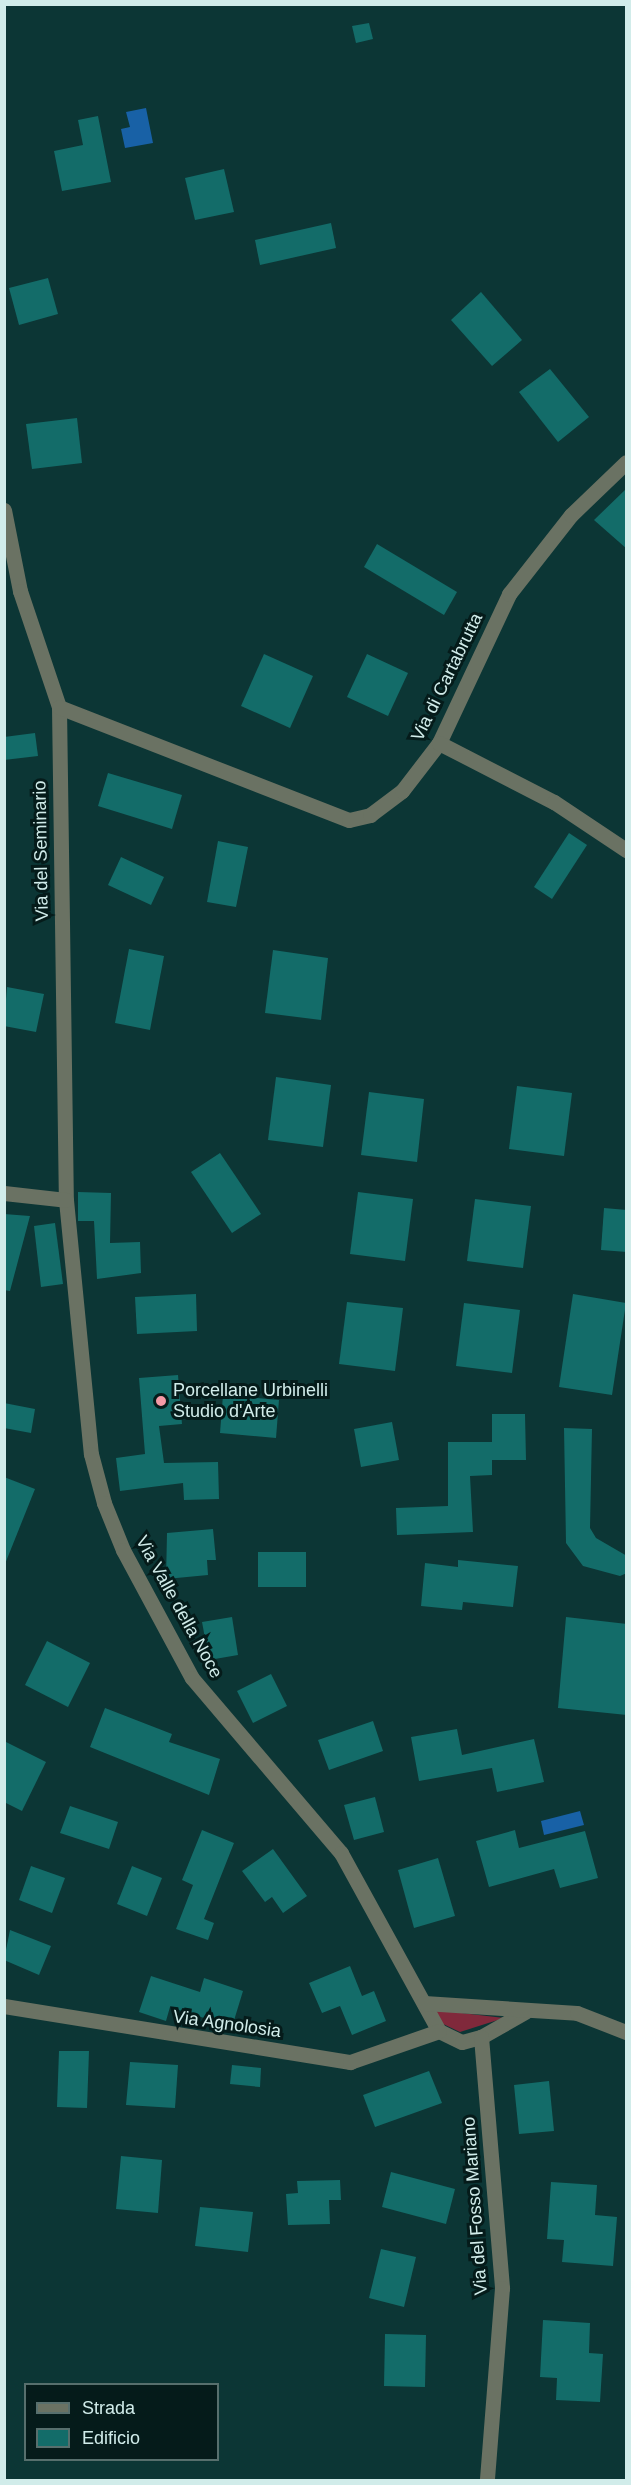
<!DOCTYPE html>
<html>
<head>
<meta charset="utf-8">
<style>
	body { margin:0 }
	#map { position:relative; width:631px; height:2485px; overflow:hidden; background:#0c3635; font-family:Arial,sans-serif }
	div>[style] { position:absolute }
	.green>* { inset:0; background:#80293b }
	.water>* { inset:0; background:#1861a6 }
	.building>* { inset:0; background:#136c69 }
	.minor>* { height:15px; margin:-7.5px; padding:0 7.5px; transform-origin:7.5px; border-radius:7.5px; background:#6a7263 }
	.dots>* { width:16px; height:16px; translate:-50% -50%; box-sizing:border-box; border:3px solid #051b1a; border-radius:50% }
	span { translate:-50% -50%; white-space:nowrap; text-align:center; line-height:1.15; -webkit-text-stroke:6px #051b1a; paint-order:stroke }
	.street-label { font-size:18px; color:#d1ecea }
	.poi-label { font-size:18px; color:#d1ecea }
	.left { translate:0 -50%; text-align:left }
	.frame { position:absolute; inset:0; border:6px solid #d1ecea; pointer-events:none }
	.legend { position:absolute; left:24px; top:2383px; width:195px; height:78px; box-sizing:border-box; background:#051b1a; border:2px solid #576f6d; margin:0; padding:8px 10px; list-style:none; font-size:18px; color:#d1ecea }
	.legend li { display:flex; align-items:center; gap:12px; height:30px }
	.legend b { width:30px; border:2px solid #576f6d }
</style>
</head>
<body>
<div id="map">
	<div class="green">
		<i style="clip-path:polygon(436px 2010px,504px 2018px,460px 2032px,441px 2023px)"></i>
	</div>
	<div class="water">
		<i style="clip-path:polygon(146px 108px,153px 143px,125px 148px,121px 129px,130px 127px,126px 112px)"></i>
		<i style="clip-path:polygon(580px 1811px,584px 1825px,544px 1835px,541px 1821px)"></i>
	</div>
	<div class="building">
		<i style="clip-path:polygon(369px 23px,373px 39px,356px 43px,352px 26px)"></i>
		<i style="clip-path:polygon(98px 116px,111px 182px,62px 191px,54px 151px,83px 145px,78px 120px)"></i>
		<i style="clip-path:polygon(224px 169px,234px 212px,195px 220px,185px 178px)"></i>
		<i style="clip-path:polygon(331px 223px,336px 248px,260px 265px,255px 240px)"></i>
		<i style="clip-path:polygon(48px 278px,58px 314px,19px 325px,9px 288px)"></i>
		<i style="clip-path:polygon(481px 292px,522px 340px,492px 366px,451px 320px)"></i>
		<i style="clip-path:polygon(550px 369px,589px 417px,558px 442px,519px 392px)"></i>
		<i style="clip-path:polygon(77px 418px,82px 463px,32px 469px,26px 424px)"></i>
		<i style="clip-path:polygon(627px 488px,627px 549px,594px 520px)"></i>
		<i style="clip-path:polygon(377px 544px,457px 592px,444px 615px,364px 567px)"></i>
		<i style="clip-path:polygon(264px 654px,313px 676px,290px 728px,241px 706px)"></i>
		<i style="clip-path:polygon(367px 654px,408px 673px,388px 716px,347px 697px)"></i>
		<i style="clip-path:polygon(35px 733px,38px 756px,4px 760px,4px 737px)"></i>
		<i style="clip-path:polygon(108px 773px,182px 795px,172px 829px,98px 806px)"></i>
		<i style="clip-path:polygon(569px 833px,587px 845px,552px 899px,534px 887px)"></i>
		<i style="clip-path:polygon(218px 841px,248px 847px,236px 907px,207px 902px)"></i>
		<i style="clip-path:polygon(121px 857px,164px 877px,151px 905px,108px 885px)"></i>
		<i style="clip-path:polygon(129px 949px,164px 956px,150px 1030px,115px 1023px)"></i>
		<i style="clip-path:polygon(273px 950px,328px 958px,321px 1020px,265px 1013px)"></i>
		<i style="clip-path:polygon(7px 987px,44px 994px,36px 1032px,4px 1026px)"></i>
		<i style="clip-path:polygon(276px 1077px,331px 1085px,323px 1147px,268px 1140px)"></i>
		<i style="clip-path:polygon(517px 1086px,572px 1093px,564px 1156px,509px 1149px)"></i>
		<i style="clip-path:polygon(369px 1092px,424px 1099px,417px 1162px,361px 1155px)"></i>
		<i style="clip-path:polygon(220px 1153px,261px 1214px,232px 1233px,191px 1172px)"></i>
		<i style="clip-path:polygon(78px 1192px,111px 1193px,110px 1243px,140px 1242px,141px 1273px,97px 1279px,94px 1221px,78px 1221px)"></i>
		<i style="clip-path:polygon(358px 1192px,413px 1199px,405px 1261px,350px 1254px)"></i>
		<i style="clip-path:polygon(475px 1199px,531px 1206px,523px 1268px,467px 1261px)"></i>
		<i style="clip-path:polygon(604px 1208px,627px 1210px,627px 1252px,601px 1250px)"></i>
		<i style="clip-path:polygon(4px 1214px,30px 1216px,10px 1291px,4px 1290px)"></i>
		<i style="clip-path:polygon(55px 1223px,63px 1284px,41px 1287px,34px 1226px)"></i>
		<i style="clip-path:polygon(196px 1294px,197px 1331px,137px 1334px,135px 1297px)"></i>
		<i style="clip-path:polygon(573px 1294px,626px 1303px,612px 1395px,559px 1387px)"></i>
		<i style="clip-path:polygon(347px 1302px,403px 1308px,395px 1371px,339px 1364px)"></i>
		<i style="clip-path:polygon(464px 1303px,520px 1310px,512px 1373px,456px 1366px)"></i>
		<i style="clip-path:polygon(178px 1375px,182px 1424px,159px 1426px,164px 1463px,218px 1462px,219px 1499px,184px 1500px,183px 1483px,120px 1491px,116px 1458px,145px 1454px,139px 1378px)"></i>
		<i style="clip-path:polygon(223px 1395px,279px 1400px,276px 1438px,220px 1433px)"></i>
		<i style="clip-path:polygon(4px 1403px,35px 1409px,31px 1433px,4px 1428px)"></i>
		<i style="clip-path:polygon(492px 1414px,525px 1414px,526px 1460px,492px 1460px,492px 1475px,470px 1476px,473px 1532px,397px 1535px,396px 1508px,448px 1506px,448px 1442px,492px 1442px)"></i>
		<i style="clip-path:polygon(392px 1422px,399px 1460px,361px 1467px,354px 1429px)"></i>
		<i style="clip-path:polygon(564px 1428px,592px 1429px,590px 1528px,596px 1538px,627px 1556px,627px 1573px,620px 1576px,583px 1566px,566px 1543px)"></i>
		<i style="clip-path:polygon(4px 1477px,35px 1489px,5px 1564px,4px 1564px)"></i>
		<i style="clip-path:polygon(213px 1529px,216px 1560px,207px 1560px,208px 1575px,166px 1579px,167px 1533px)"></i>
		<i style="clip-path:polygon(258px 1552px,306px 1552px,306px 1587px,258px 1587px)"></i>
		<i style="clip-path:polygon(458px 1560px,518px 1566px,513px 1607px,463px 1602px,462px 1610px,421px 1606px,425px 1563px,458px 1567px)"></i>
		<i style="clip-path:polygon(232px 1617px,238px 1655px,209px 1660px,202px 1622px)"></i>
		<i style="clip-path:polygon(566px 1617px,627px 1624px,627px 1715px,558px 1708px)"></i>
		<i style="clip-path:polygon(47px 1641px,90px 1663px,68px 1707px,25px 1685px)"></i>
		<i style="clip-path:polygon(271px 1674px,287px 1706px,253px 1723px,237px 1691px)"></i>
		<i style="clip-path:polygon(105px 1708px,172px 1734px,169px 1742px,220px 1759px,209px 1795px,90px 1747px)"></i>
		<i style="clip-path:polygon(373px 1721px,383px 1751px,329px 1770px,318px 1740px)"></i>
		<i style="clip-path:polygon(457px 1729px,462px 1755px,534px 1739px,544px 1782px,497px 1792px,492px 1768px,419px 1781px,411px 1737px)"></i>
		<i style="clip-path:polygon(4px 1741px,46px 1762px,22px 1811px,4px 1802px)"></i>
		<i style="clip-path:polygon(375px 1797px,384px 1832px,354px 1840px,344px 1805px)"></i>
		<i style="clip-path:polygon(70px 1806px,118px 1822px,109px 1849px,60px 1833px)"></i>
		<i style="clip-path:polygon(202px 1830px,234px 1843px,204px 1919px,214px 1923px,208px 1940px,176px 1929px,193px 1885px,182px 1880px)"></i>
		<i style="clip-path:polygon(515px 1830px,519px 1848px,585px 1831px,598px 1878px,560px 1888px,554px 1869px,489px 1887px,476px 1841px)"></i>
		<i style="clip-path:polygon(273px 1849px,307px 1896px,283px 1913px,272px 1897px,265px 1902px,242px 1871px)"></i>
		<i style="clip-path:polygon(438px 1858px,455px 1916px,414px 1928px,398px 1870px)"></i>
		<i style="clip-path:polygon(31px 1866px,65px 1878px,52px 1913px,19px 1900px)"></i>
		<i style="clip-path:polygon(132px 1866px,162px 1878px,147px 1916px,117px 1904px)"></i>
		<i style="clip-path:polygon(10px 1930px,51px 1946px,39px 1975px,4px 1960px)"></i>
		<i style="clip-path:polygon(350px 1966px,362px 1996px,374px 1991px,386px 2021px,352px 2035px,340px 2006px,322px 2013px,309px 1983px)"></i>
		<i style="clip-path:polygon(151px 1976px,200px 1992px,204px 1978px,243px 1991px,232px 2027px,170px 2007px,166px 2021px,139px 2012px)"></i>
		<i style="clip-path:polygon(59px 2051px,89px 2051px,87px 2108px,57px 2107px)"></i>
		<i style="clip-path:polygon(130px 2062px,178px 2065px,175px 2108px,126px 2105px)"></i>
		<i style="clip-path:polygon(232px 2065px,261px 2068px,260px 2087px,230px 2084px)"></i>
		<i style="clip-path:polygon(429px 2071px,442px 2103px,375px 2127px,363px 2095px)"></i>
		<i style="clip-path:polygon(549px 2081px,554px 2131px,519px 2134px,514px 2085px)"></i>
		<i style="clip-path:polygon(121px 2156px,162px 2160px,158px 2213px,116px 2209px)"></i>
		<i style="clip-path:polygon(391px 2172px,455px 2189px,446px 2224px,382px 2207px)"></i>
		<i style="clip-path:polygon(340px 2180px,341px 2200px,329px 2200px,330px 2224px,288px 2225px,286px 2194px,298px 2193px,297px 2181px)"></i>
		<i style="clip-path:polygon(551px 2182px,597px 2185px,595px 2215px,617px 2217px,613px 2266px,562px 2262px,564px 2240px,547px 2239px)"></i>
		<i style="clip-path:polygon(200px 2207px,253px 2212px,248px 2252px,195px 2246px)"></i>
		<i style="clip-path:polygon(381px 2249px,416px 2257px,404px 2307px,369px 2298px)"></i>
		<i style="clip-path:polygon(543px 2320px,590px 2323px,589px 2353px,603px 2354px,600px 2402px,556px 2400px,557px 2378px,540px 2377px)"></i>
		<i style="clip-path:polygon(385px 2334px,426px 2335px,425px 2387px,384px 2386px)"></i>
	</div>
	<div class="minor">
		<i style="left:4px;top:510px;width:83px;rotate:78.8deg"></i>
		<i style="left:20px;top:591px;width:122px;rotate:71.4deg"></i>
		<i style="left:59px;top:707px;width:493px;rotate:89.2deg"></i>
		<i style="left:66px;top:1200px;width:255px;rotate:84.4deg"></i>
		<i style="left:91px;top:1454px;width:51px;rotate:75.1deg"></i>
		<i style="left:104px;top:1503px;width:51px;rotate:68deg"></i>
		<i style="left:123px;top:1550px;width:145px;rotate:61.7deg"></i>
		<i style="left:192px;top:1678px;width:230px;rotate:49.6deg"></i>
		<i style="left:341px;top:1853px;width:203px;rotate:61.2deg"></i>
		<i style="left:439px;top:2031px;width:25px;rotate:26deg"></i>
		<i style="left:462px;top:2042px;width:20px;rotate:-15deg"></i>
		<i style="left:481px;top:2037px;width:51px;rotate:-29.6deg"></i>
		<i style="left:59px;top:707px;width:311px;rotate:21.3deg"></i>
		<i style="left:349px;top:820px;width:22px;rotate:-13deg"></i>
		<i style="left:370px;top:815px;width:40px;rotate:-37deg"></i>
		<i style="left:402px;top:791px;width:61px;rotate:-52.4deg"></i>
		<i style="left:439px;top:743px;width:165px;rotate:-64.8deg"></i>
		<i style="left:509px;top:594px;width:100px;rotate:-51.9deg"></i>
		<i style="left:571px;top:515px;width:76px;rotate:-43.9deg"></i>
		<i style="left:439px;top:743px;width:129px;rotate:27.2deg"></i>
		<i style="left:554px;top:802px;width:87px;rotate:33.7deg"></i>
		<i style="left:4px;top:1193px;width:62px;rotate:6.4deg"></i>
		<i style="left:424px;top:2003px;width:153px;rotate:3.7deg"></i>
		<i style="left:577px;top:2013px;width:53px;rotate:21.2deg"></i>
		<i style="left:4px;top:2006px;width:351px;rotate:9.2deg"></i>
		<i style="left:350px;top:2062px;width:94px;rotate:-19.2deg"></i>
		<i style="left:481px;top:2037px;width:252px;rotate:85.2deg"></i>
		<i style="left:502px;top:2288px;width:193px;rotate:94.5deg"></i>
	</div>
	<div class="dots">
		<i style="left:161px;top:1401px;background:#f49aa6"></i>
	</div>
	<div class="street-label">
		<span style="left:447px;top:677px;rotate:-64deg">Via di Cartabrutta</span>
		<span style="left:41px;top:851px;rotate:-91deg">Via del Seminario</span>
		<span style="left:179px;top:1607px;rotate:61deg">Via Valle della Noce</span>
		<span style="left:227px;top:2024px;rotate:8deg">Via Agnolosia</span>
		<span style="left:475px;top:2206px;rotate:-94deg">Via del Fosso Mariano</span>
	</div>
	<div class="poi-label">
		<span class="left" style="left:173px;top:1401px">Porcellane Urbinelli<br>Studio d'Arte</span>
	</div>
	<div class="frame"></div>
	<ul class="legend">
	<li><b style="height:8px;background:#6a7263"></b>Strada</li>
	<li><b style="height:16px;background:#136c69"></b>Edificio</li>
	</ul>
</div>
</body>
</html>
